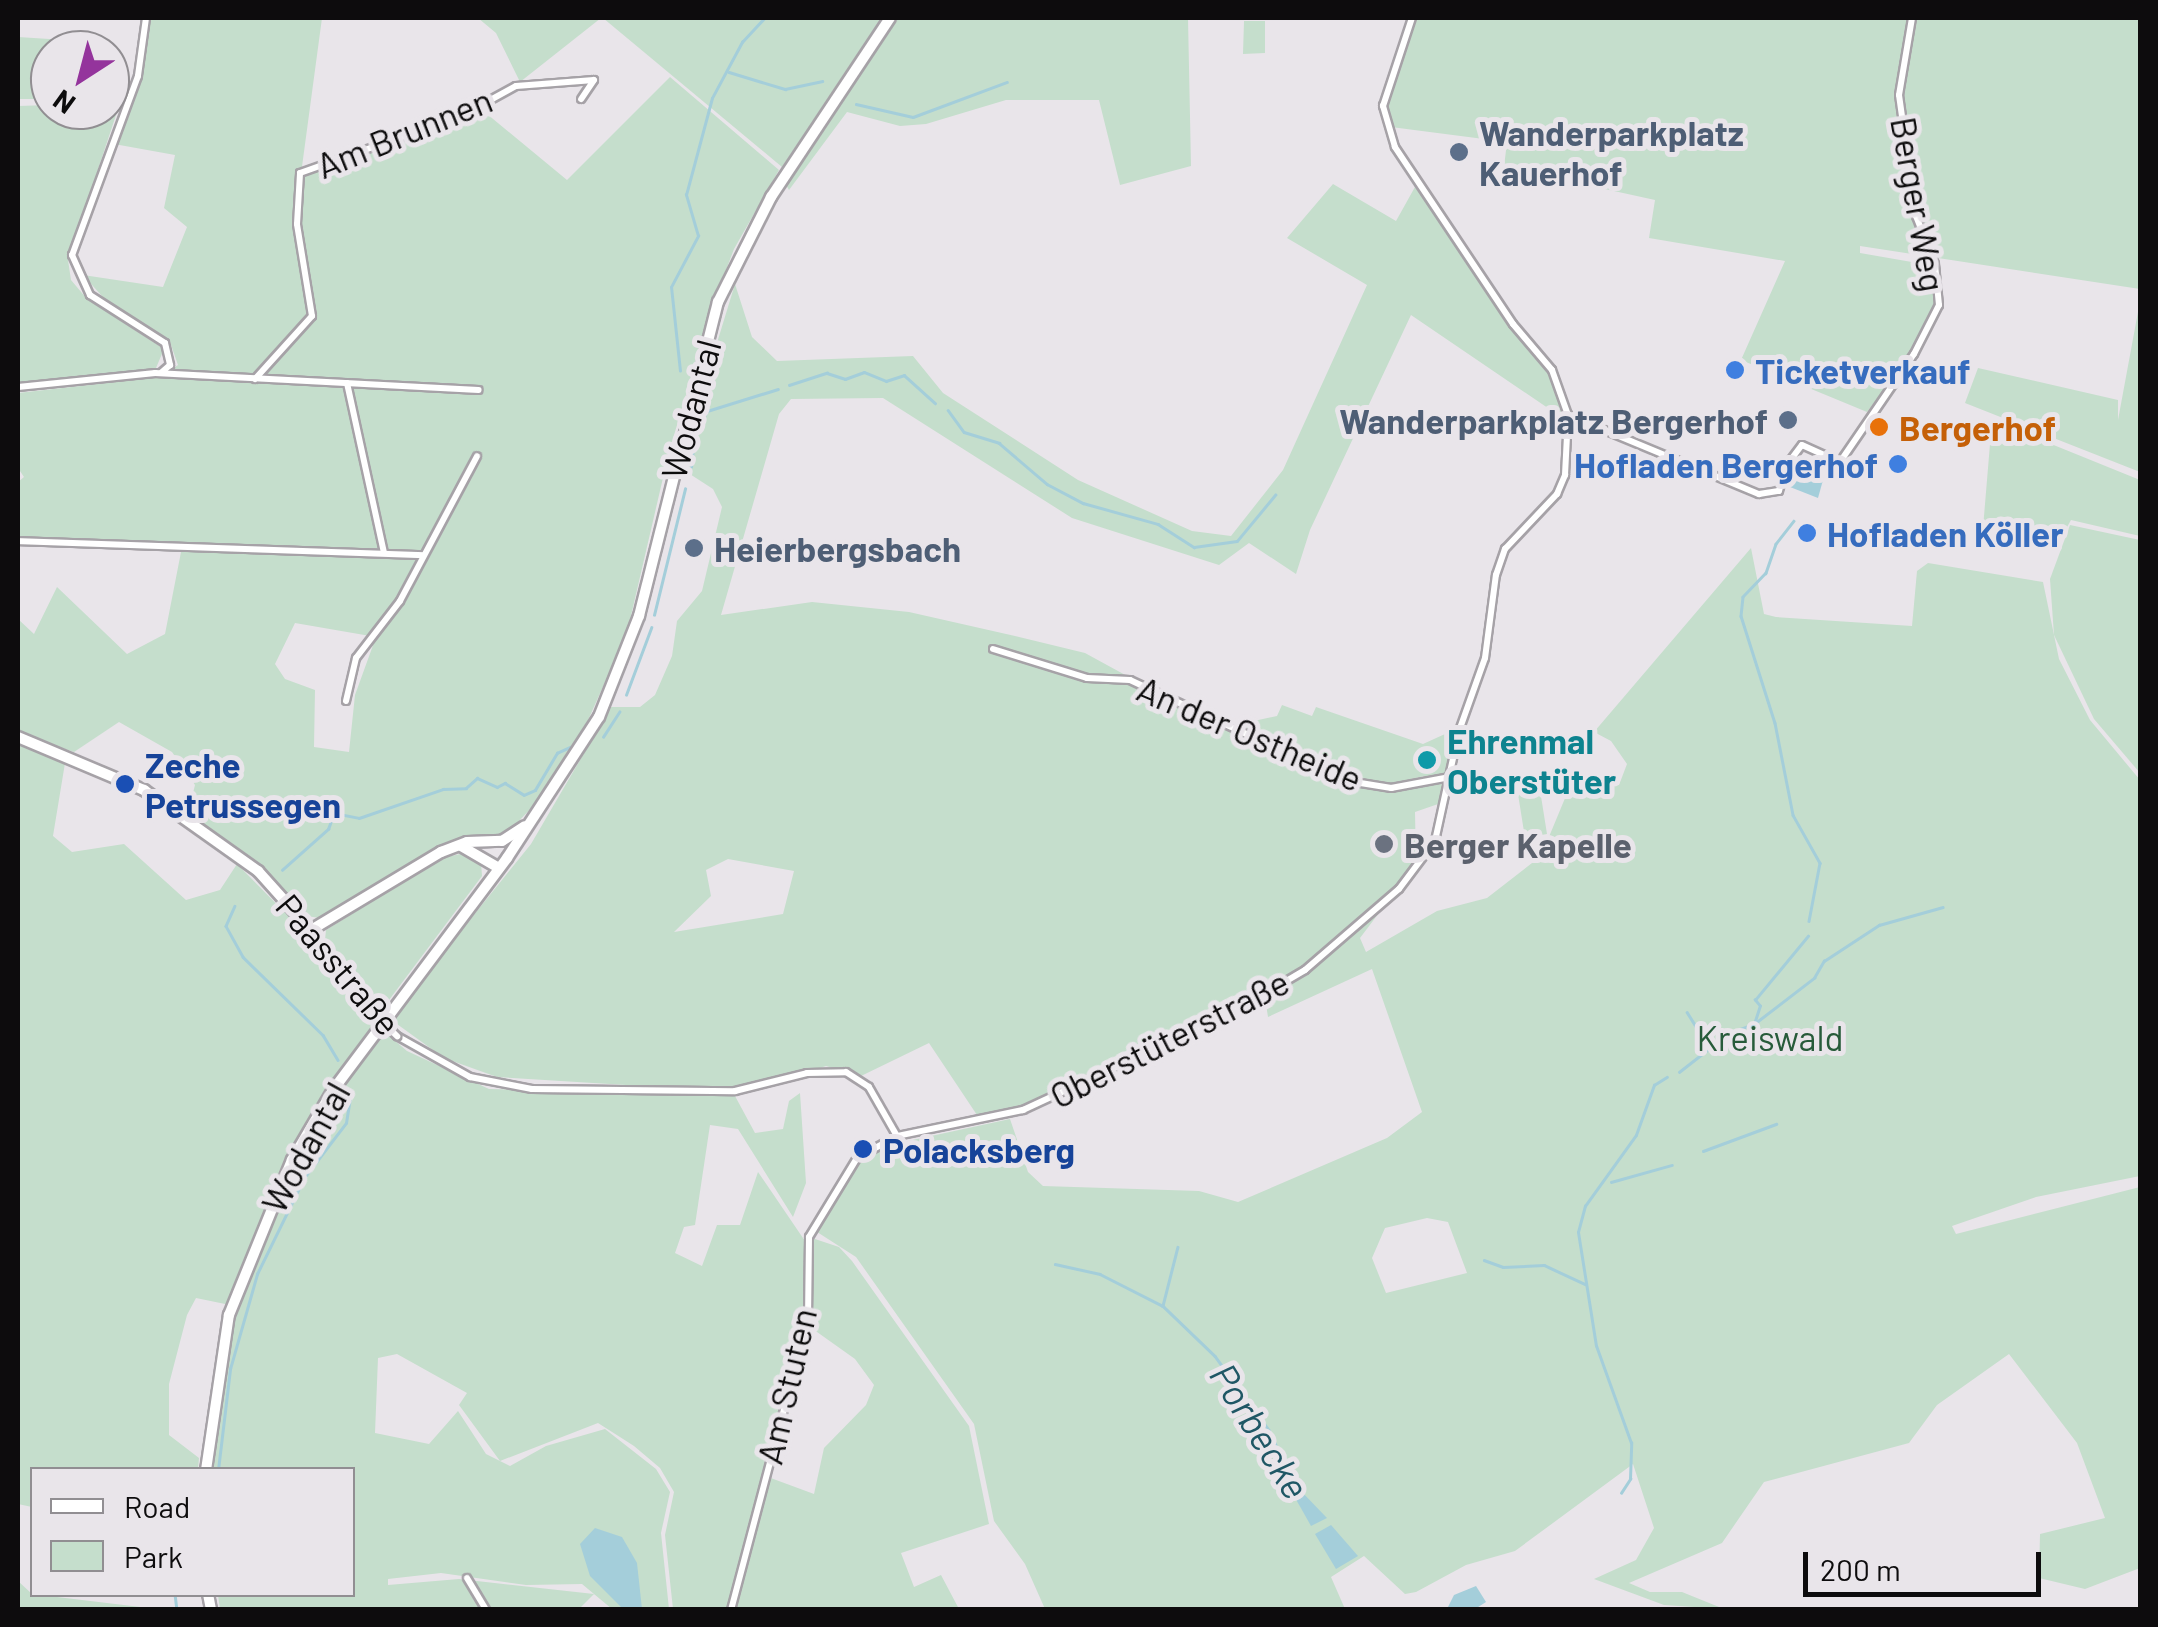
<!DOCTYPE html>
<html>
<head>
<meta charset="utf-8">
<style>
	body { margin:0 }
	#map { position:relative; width:2158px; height:1627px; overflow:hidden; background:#e9e5ea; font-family:Barlow,sans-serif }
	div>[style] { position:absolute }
	.green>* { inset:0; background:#c5decc }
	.water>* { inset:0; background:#a4ceda }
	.stream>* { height:2.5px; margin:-1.25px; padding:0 1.25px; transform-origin:1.25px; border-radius:1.25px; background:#a4ceda }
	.roads { filter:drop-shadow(2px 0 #a6a2a7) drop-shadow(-2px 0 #a6a2a7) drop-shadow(0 2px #a6a2a7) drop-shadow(0 -2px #a6a2a7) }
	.street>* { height:6px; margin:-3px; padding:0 3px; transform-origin:3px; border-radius:3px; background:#fff }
	.secondary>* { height:10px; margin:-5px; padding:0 5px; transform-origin:5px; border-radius:5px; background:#fff }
	.bridges { filter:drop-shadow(2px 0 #a6a2a7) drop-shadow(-2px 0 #a6a2a7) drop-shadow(0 2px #a6a2a7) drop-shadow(0 -2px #a6a2a7) }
	.street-bridge>* { height:6px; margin:-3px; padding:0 3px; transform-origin:3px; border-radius:3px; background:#fff }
	.dots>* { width:28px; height:28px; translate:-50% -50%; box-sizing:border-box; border:5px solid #e9e5ea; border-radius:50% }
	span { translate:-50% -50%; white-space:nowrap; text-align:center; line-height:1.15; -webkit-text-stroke:10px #e9e5ea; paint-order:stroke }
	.street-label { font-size:35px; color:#0d0c0d }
	.service-label { font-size:35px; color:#4e5e75; font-weight:700 }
	.left { translate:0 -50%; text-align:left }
	.right { translate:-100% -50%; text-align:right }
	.shop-label { font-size:35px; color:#366cbe; font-weight:700 }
	.food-label { font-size:35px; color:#c56008; font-weight:700 }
	.culture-label { font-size:35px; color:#0d838f; font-weight:700 }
	.transit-label { font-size:35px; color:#164399; font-weight:700 }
	.worship-label { font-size:35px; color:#5b616d; font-weight:700 }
	.park-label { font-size:35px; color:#275b3a }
	.water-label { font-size:38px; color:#1f5765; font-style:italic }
	.frame { position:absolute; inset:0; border:20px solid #0d0c0d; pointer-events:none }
	.legend { position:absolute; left:30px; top:1467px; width:325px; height:130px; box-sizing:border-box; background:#e9e5ea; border:2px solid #918e92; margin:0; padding:12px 18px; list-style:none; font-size:30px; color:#0d0c0d }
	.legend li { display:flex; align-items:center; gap:20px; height:50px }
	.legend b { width:50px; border:2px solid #918e92 }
	.north { position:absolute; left:30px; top:30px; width:100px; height:100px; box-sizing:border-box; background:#e9e5ea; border:2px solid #918e92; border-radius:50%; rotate:216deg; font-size:28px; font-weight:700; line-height:40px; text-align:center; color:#0d0c0d }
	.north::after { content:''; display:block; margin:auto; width:35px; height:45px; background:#94349c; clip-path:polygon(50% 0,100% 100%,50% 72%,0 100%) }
	.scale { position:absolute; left:1803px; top:1552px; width:238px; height:45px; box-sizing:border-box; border:5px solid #0d0c0d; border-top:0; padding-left:12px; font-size:30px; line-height:35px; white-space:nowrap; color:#0d0c0d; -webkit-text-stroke:8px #e9e5ea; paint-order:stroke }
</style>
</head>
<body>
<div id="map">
	<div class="green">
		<i style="clip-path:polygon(evenodd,151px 18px,322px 18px,301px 174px,447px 127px,481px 109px,567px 180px,670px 77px,779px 170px,734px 249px,713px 304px,669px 452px,627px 633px,576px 747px,552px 787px,506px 834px,444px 844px,320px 918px,306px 916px,263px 871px,187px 817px,195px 785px,172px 752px,119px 722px,74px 752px,18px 733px,18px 619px,34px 634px,57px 587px,127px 654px,165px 634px,181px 552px,18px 539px,18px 482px,24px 477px,18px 468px,18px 393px,160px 377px,178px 365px,170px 342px,111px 306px,83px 275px,163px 287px,187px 227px,164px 208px,175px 155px,114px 144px,141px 76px,151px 18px,295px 623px,376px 637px,355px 695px,349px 752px,314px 747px,315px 690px,285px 679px,275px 664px,295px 623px)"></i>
		<i style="clip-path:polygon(478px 18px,601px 18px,520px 82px,496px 33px)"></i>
		<i style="clip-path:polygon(603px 18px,883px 18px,782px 167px)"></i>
		<i style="clip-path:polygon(898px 18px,1188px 18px,1191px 166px,1120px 185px,1099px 100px,1006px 100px,926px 124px,900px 126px,847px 112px,789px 190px,786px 185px)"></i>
		<i style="clip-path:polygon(1413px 18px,2140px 18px,2140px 289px,1860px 246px,1860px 253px,1929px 265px,1938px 304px,1917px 346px,1867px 412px,1741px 360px,1785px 261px,1649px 238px,1655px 200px,1504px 167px,1507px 142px,1391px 127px,1385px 107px)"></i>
		<i style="clip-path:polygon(1244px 21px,1265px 21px,1265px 53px,1243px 54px)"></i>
		<i style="clip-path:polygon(18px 37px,96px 42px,97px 50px,50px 50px,50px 99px,18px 99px)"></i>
		<i style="clip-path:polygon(50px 105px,50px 110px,110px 110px,110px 105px,117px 112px,68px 260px,71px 280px,87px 299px,164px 349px,156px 368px,18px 384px,18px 106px)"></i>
		<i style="clip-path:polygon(evenodd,1333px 184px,1396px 221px,1415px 187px,1547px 368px,1564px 419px,1411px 315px,1310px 530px,1296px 574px,1249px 543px,1219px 565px,1072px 518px,883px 398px,791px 399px,779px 414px,721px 615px,812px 602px,909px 612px,1015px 636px,1085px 653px,1235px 735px,1240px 724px,1277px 716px,1282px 705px,1312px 716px,1316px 707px,1423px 744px,1456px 729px,1446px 776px,1425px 776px,1379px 786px,1446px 778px,1441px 803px,1415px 812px,1416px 864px,1360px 938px,1366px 952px,1437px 911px,1487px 898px,1541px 856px,1573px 779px,1596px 788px,1619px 785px,1627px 764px,1611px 741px,1594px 732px,1751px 548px,1764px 614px,1776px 617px,1912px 626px,1917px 571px,1928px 563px,2043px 582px,2059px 659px,2090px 720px,2140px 780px,2140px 1176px,2036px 1197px,1952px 1226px,1956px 1234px,2140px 1187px,2140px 1568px,2085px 1589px,2039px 1578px,2040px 1534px,2105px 1518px,2077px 1443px,2009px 1354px,1937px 1405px,1909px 1443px,1764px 1482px,1722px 1543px,1629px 1583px,1650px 1592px,1682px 1592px,1724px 1609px,1664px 1605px,1594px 1579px,1636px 1560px,1654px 1528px,1633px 1464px,1515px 1551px,1466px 1565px,1416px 1592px,1405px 1594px,1364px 1556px,1331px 1577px,1345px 1609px,1045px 1609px,1025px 1564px,994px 1521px,974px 1424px,856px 1257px,814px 1230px,826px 1206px,859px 1161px,880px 1147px,1010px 1119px,1028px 1172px,1043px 1186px,1199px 1191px,1238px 1202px,1387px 1138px,1422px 1112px,1372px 969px,1268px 1017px,1265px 998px,1304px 974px,1300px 969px,1168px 1044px,1022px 1108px,979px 1118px,929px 1043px,861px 1076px,826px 1066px,768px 1085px,691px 1089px,497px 1077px,444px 1058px,390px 1019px,531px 844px,611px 707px,640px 707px,655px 695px,672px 656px,677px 621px,702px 591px,722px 507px,713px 489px,679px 467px,735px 284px,752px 337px,777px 361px,913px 356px,943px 393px,1078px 480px,1192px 531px,1231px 536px,1283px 470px,1367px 285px,1287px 238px,1333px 184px,728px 859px,794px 871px,783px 914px,674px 932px,711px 896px,706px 870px,728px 859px,1333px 184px,1427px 1218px,1448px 1222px,1467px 1273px,1386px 1293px,1372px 1258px,1385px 1228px,1427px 1218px)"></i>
		<i style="clip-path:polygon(2140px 301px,2140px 472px,1965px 403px,1978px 368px,2118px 400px,2118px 420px)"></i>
		<i style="clip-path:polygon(1992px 420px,2140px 480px,2140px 536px,2071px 520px,2057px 545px,1983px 528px)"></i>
		<i style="clip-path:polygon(2070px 525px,2140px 540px,2140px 773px,2094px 719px,2054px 635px,2050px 579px)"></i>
		<i style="clip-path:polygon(18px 742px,66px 757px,53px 836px,72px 852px,124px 844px,186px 900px,220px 890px,237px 864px,308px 936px,376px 1025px,324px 1095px,265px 1212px,230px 1305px,196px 1298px,187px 1315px,169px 1384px,169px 1435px,199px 1458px,198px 1469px,32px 1470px,32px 1507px,18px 1504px)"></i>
		<i style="clip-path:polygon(1540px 790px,1547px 834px,1525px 838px,1518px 794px)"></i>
		<i style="clip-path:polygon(465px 853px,481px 863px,482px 876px,380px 1012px,325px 940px,326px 930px,442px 858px)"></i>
		<i style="clip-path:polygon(380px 1028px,407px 1051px,489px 1089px,735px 1096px,755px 1133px,783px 1129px,789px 1101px,800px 1093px,806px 1183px,793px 1217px,738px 1129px,710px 1125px,695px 1225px,684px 1227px,675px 1253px,702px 1266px,717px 1225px,740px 1225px,758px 1172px,805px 1241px,804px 1323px,728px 1609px,673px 1609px,665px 1535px,674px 1492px,660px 1468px,634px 1446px,598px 1423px,500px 1461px,459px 1405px,467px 1393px,397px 1354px,378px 1358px,375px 1433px,429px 1444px,458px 1411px,486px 1454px,510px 1466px,546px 1446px,605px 1429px,656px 1469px,670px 1492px,661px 1533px,669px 1609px,612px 1609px,582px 1584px,526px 1585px,441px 1573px,388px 1579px,388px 1585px,459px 1579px,594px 1594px,578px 1610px,220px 1609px,218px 1595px,352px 1594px,352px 1470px,211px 1470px,234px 1317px,258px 1240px,334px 1094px)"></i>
		<i style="clip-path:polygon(812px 1238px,839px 1247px,852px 1261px,969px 1426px,989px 1524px,901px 1553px,914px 1587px,941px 1575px,959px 1609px,736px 1610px,768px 1477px,814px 1494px,824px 1448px,866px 1405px,874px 1385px,855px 1359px,810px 1327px)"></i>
		<i style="clip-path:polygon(18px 1581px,32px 1594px,157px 1609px,18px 1609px)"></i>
	</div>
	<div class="water">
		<i style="clip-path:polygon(1810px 469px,1823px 480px,1818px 498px,1790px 487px)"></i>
		<i style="clip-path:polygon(1289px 1487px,1299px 1489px,1327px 1518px,1311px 1526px)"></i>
		<i style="clip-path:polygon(1331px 1525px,1358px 1556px,1336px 1569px,1315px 1534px)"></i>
		<i style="clip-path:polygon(595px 1528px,622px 1537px,637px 1563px,642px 1609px,623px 1609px,590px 1576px,580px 1544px)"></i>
		<i style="clip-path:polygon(1476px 1586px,1486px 1602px,1475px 1609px,1447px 1609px,1454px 1595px)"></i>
	</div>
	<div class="stream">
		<i style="left:729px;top:72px;width:59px;rotate:16.9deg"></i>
		<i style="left:785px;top:89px;width:38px;rotate:-12deg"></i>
		<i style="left:856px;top:104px;width:58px;rotate:12.8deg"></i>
		<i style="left:913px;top:117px;width:100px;rotate:-20.4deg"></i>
		<i style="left:680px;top:371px;width:84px;rotate:-96.1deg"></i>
		<i style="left:671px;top:287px;width:58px;rotate:-62.1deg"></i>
		<i style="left:698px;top:236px;width:43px;rotate:-106.3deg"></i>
		<i style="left:686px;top:195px;width:100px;rotate:-75deg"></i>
		<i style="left:712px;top:98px;width:64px;rotate:-61.8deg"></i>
		<i style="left:742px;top:42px;width:33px;rotate:-47deg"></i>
		<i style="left:789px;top:385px;width:40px;rotate:-18deg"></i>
		<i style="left:827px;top:373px;width:19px;rotate:18deg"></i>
		<i style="left:845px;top:379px;width:20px;rotate:-20deg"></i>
		<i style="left:864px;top:372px;width:24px;rotate:22deg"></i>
		<i style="left:886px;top:381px;width:19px;rotate:-18deg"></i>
		<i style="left:904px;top:375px;width:42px;rotate:42.1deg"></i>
		<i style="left:948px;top:410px;width:27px;rotate:54deg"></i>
		<i style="left:964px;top:432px;width:37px;rotate:17deg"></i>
		<i style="left:999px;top:443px;width:63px;rotate:40.5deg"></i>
		<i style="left:1047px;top:484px;width:41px;rotate:27.8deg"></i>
		<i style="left:1083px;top:503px;width:78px;rotate:15.6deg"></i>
		<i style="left:1158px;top:524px;width:43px;rotate:32.6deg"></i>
		<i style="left:1194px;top:547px;width:43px;rotate:-7.9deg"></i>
		<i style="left:1237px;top:541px;width:60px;rotate:-50.4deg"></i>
		<i style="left:699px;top:422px;width:19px;rotate:-87deg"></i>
		<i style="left:691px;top:467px;width:31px;rotate:-84deg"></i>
		<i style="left:694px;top:436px;width:28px;rotate:-63deg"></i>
		<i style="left:707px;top:411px;width:74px;rotate:-17.2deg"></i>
		<i style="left:1794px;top:521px;width:29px;rotate:128deg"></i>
		<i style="left:1776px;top:544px;width:31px;rotate:109deg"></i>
		<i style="left:1766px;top:573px;width:33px;rotate:134deg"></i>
		<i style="left:1743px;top:597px;width:19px;rotate:96deg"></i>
		<i style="left:1741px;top:616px;width:112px;rotate:72.4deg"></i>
		<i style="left:1775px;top:723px;width:94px;rotate:78.9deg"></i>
		<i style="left:1793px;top:815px;width:55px;rotate:60.6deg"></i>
		<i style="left:1820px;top:863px;width:59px;rotate:100.7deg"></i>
		<i style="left:654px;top:615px;width:130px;rotate:-76.2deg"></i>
		<i style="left:626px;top:695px;width:72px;rotate:-69.5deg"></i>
		<i style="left:603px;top:737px;width:30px;rotate:-57deg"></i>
		<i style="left:282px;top:870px;width:62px;rotate:-41.7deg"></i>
		<i style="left:328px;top:829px;width:17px;rotate:-69deg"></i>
		<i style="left:334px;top:813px;width:25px;rotate:11deg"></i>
		<i style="left:359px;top:818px;width:89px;rotate:-19deg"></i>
		<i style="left:443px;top:789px;width:23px;rotate:-2deg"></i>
		<i style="left:466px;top:788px;width:15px;rotate:-42deg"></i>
		<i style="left:477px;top:778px;width:22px;rotate:24deg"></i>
		<i style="left:497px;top:787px;width:9px;rotate:-27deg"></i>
		<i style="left:505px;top:783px;width:22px;rotate:32deg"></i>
		<i style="left:524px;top:795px;width:12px;rotate:-24deg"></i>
		<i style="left:535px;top:790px;width:43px;rotate:-59.3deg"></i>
		<i style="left:557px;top:753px;width:14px;rotate:-25deg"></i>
		<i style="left:235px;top:906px;width:22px;rotate:114deg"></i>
		<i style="left:226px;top:926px;width:35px;rotate:61deg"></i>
		<i style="left:243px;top:957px;width:112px;rotate:44.3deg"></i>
		<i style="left:323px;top:1035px;width:29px;rotate:59deg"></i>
		<i style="left:1687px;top:1012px;width:19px;rotate:58deg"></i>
		<i style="left:1754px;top:1024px;width:76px;rotate:-37.5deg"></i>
		<i style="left:1814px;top:978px;width:20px;rotate:-60deg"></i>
		<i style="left:1824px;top:961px;width:66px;rotate:-33.2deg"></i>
		<i style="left:1879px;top:925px;width:66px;rotate:-15.7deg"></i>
		<i style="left:1679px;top:1072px;width:63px;rotate:-38deg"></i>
		<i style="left:1729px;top:1033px;width:27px;rotate:-20deg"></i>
		<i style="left:1754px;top:1024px;width:19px;rotate:-72deg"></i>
		<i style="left:1760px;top:1006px;width:8px;rotate:-130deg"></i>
		<i style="left:1755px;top:1000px;width:83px;rotate:-50.4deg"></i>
		<i style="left:1703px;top:1151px;width:78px;rotate:-20.3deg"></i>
		<i style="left:1611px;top:1182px;width:63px;rotate:-15.6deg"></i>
		<i style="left:1178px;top:1247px;width:61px;rotate:104.3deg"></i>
		<i style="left:1163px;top:1306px;width:72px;rotate:43.9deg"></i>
		<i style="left:1215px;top:1356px;width:92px;rotate:53.9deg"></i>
		<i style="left:1269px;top:1430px;width:64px;rotate:65deg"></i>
		<i style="left:1484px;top:1260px;width:20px;rotate:20deg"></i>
		<i style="left:1503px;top:1267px;width:41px;rotate:-2.8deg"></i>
		<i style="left:1544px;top:1265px;width:45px;rotate:24.9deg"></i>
		<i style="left:1055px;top:1264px;width:46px;rotate:12.5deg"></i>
		<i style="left:1100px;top:1274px;width:71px;rotate:26.9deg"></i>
		<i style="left:218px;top:1470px;width:102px;rotate:-83.2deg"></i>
		<i style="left:230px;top:1369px;width:99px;rotate:-74.1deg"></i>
		<i style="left:257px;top:1274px;width:107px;rotate:-63.9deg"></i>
		<i style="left:304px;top:1178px;width:69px;rotate:-52.6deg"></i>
		<i style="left:346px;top:1123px;width:32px;rotate:-81deg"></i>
		<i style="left:1621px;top:1493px;width:17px;rotate:-57deg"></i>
		<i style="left:1630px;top:1479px;width:36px;rotate:-88deg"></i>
		<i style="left:1631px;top:1443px;width:103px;rotate:-109.8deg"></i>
		<i style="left:1596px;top:1346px;width:115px;rotate:-99deg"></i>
		<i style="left:1578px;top:1232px;width:27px;rotate:-75deg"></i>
		<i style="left:1585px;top:1206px;width:87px;rotate:-54.3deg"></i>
		<i style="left:1636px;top:1135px;width:53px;rotate:-70.2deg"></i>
		<i style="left:1654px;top:1085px;width:15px;rotate:-32deg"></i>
		<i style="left:175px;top:1594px;width:16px;rotate:83deg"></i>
	</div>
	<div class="roads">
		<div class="street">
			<i style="left:146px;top:18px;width:59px;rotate:97.9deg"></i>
			<i style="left:138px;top:76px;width:191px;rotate:110.2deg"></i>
			<i style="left:72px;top:255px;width:44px;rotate:65.8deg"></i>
			<i style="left:90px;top:295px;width:89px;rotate:32.6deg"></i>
			<i style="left:165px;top:343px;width:23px;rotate:77deg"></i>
			<i style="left:170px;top:365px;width:11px;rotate:139deg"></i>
			<i style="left:255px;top:379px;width:85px;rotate:-47.9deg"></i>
			<i style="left:312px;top:316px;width:93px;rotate:-99.3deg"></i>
			<i style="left:297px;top:224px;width:51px;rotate:-86.6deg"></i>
			<i style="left:300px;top:173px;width:173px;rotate:-19.6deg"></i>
			<i style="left:463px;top:115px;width:60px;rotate:-28.7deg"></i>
			<i style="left:516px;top:86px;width:78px;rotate:-4.4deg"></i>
			<i style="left:594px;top:80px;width:23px;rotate:124deg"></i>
			<i style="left:347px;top:383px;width:173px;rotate:77.7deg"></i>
			<i style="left:18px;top:387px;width:138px;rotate:-5.8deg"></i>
			<i style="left:155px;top:373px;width:324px;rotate:3deg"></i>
			<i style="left:1568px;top:415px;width:207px;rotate:22.5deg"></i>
			<i style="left:1759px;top:494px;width:20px;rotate:-9deg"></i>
			<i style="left:1779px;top:491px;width:26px;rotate:-74deg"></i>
			<i style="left:1786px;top:466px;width:26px;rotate:-53deg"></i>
			<i style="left:1802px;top:445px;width:42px;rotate:24.1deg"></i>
			<i style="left:1840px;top:462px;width:131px;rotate:-55.6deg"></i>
			<i style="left:1914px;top:354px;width:55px;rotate:-63deg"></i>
			<i style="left:1939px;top:305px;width:41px;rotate:-95.6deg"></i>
			<i style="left:1935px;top:264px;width:52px;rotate:-111.6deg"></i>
			<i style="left:1916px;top:216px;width:122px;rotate:-98deg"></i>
			<i style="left:1899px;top:95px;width:78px;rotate:-80.4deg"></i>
			<i style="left:18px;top:541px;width:404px;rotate:2deg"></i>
			<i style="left:993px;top:649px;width:98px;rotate:17.1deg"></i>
			<i style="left:1087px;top:678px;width:43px;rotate:2.7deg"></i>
			<i style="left:1130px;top:680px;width:240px;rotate:24.9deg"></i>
			<i style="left:1348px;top:781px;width:44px;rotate:9.2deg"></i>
			<i style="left:1391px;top:788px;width:60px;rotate:-10.6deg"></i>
			<i style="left:346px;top:701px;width:44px;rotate:-76.9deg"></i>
			<i style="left:356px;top:658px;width:72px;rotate:-52.3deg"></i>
			<i style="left:400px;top:601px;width:164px;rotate:-62deg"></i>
			<i style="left:311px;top:930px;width:92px;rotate:54.2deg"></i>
			<i style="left:397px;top:1036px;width:84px;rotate:29.3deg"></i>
			<i style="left:470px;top:1077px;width:63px;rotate:11deg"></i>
			<i style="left:532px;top:1089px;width:203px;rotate:0.6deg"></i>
			<i style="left:735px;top:1091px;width:74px;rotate:-14deg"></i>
			<i style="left:807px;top:1073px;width:39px;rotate:-1deg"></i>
			<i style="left:846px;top:1072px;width:27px;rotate:33deg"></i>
			<i style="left:869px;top:1087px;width:56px;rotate:60.3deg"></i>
			<i style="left:467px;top:1578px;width:37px;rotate:59deg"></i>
			<i style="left:731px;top:1610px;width:301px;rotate:-75.2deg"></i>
			<i style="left:808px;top:1319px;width:82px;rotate:-89.3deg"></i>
			<i style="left:809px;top:1237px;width:92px;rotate:-58.7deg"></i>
			<i style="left:857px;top:1158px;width:46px;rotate:-28.8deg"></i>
			<i style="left:897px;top:1136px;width:129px;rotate:-11.7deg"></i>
			<i style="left:1023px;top:1110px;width:230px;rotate:-24.9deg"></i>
			<i style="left:1232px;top:1013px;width:85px;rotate:-30.5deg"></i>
			<i style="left:1305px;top:970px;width:124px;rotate:-40.8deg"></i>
			<i style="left:1399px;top:889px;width:60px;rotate:-53.1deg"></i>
			<i style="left:1435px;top:841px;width:113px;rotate:-77.7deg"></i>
			<i style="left:1459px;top:731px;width:77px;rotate:-70.4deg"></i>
			<i style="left:1485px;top:658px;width:84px;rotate:-82.5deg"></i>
			<i style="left:1496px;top:575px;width:28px;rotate:-71deg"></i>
			<i style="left:1505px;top:549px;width:76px;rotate:-46.6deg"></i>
			<i style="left:1557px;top:494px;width:21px;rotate:-67deg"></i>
			<i style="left:1565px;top:475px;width:60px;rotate:-87.1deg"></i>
			<i style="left:1568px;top:415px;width:48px;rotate:-109.6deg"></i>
			<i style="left:1552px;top:370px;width:60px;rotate:-130.3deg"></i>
			<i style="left:1513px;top:324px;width:213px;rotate:-123.7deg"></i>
			<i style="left:1395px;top:147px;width:43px;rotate:-106.3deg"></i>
			<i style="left:1383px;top:106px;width:93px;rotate:-71.8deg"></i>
		</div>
		<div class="secondary">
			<i style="left:18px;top:737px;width:137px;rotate:22.8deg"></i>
			<i style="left:144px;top:790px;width:140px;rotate:35.4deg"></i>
			<i style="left:258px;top:871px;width:79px;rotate:48.1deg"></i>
			<i style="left:311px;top:930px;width:152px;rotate:-31deg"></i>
			<i style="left:441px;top:852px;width:28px;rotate:-21deg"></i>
			<i style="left:467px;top:842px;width:35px;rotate:-2deg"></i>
			<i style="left:502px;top:841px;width:27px;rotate:-33deg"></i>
			<i style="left:461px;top:846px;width:44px;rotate:30.1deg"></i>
			<i style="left:206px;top:1470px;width:157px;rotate:-81.6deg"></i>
			<i style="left:229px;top:1315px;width:167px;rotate:-67.9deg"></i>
			<i style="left:292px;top:1160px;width:81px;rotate:-59.6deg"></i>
			<i style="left:333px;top:1090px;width:290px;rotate:-53.1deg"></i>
			<i style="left:507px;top:858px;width:168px;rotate:-56.9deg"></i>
			<i style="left:599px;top:717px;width:109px;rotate:-68.4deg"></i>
			<i style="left:639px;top:616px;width:324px;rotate:-75.9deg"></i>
			<i style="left:718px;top:302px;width:118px;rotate:-63.2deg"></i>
			<i style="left:771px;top:197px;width:215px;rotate:-56.4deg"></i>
			<i style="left:208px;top:1594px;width:16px;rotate:79deg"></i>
		</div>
	</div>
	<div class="bridges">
		<div class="street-bridge">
			<i style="left:365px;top:1005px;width:45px;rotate:44.1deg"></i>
		</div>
	</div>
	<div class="dots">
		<i style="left:1459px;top:152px;background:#5c6f8a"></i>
		<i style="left:1735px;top:370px;background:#3f7fe0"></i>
		<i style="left:1788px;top:420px;background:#5c6f8a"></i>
		<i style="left:1879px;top:427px;background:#e8710a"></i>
		<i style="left:1898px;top:464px;background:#3f7fe0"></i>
		<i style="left:1807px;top:533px;background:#3f7fe0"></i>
		<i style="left:694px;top:548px;background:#5c6f8a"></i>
		<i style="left:1427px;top:760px;background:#0f9aa8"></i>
		<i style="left:125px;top:784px;background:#1a4fb4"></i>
		<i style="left:1384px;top:844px;background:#6b7280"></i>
		<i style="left:863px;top:1149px;background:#1a4fb4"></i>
	</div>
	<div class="street-label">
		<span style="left:404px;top:132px;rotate:-22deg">Am Brunnen</span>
		<span style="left:1919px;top:204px;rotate:80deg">Berger Weg</span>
		<span style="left:690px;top:409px;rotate:-75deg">Wodantal</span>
		<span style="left:1250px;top:733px;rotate:23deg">An der Ostheide</span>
		<span style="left:339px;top:964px;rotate:50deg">Paasstraße</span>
		<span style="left:1169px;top:1038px;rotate:-27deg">Oberstüterstraße</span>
		<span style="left:305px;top:1147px;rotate:-61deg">Wodantal</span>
		<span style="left:786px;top:1386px;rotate:-77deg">Am Stuten</span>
	</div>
	<div class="service-label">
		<span class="left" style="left:1479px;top:152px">Wanderparkplatz<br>Kauerhof</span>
		<span class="right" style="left:1768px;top:420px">Wanderparkplatz Bergerhof</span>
		<span class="left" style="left:714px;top:548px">Heierbergsbach</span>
	</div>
	<div class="shop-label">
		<span class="left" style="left:1755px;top:370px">Ticketverkauf</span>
		<span class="right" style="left:1878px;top:464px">Hofladen Bergerhof</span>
		<span class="left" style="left:1827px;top:533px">Hofladen Köller</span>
	</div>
	<div class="food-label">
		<span class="left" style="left:1899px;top:427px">Bergerhof</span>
	</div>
	<div class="culture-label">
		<span class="left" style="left:1447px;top:760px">Ehrenmal<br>Oberstüter</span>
	</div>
	<div class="transit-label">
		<span class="left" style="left:145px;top:784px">Zeche<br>Petrussegen</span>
		<span class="left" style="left:883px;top:1149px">Polacksberg</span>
	</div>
	<div class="worship-label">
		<span class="left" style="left:1404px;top:844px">Berger Kapelle</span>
	</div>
	<div class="park-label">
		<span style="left:1770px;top:1037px">Kreiswald</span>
	</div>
	<div class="water-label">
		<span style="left:1260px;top:1431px;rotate:58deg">Porbecke</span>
	</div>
	<div class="frame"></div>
	<ul class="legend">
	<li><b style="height:12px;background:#fff"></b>Road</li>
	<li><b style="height:28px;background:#c5decc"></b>Park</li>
	</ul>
	<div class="north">N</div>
	<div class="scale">200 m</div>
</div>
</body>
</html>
